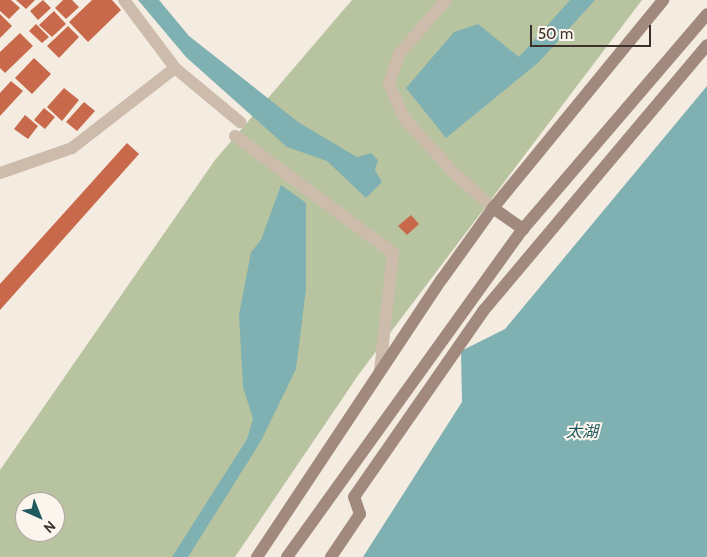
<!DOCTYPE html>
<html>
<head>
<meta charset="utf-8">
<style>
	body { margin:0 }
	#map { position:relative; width:707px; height:557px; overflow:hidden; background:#f4ebe1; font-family:Cabin,"Noto Sans SC",sans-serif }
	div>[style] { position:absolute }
	.green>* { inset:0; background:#b8c4a0 }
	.water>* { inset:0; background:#7fb0b2 }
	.building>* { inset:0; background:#c8694b }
	.street>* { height:12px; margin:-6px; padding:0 6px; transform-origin:6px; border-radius:6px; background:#cdbbac }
	.secondary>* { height:12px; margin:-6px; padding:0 6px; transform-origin:6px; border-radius:6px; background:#a18a7d }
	span { translate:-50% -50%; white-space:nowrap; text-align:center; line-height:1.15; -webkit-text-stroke:4px #fbf5ee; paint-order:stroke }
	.water-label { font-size:16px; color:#1f5a5e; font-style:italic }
	.north { position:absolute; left:15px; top:492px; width:50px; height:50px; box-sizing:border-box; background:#fbf5ee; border:1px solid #aea6a0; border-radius:50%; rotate:136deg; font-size:14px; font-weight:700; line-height:20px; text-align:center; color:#3b302b }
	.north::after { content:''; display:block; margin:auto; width:18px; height:22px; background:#1f5a5e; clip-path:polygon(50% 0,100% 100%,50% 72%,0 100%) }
	.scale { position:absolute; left:530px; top:25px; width:121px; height:22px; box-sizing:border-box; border:2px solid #3b302b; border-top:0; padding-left:6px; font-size:15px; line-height:18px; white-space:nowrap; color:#3b302b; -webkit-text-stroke:4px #fbf5ee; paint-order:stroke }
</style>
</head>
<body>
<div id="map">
	<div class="green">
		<i style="clip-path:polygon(evenodd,352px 0,642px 0,359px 374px,235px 557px,0 557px,0 470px,215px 160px,352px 0,25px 502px,55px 502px,55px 532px,25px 532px,25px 502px)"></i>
	</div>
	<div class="water">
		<i style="clip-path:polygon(138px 0,159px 0,189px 36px,298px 122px,357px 157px,371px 153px,378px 160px,375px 170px,382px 182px,366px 198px,327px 161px,287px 147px,186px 57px)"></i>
		<i style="clip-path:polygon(570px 0,595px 0,539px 62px,446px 138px,406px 88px,454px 32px,478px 24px,519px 57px)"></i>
		<i style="clip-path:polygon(707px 86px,707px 557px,363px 557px,462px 402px,461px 351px,505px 329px)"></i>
		<i style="clip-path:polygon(281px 185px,306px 203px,306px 289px,296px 369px,261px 441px,188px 557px,172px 557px,247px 439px,253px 419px,243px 387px,239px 315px,251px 252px,261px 240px)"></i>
	</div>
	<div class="building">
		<i style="clip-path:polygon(0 0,11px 0,20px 8px,9px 19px,0 11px)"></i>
		<i style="clip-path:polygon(16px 0,35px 0,26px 9px)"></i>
		<i style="clip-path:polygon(43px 0,51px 8px,38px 20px,30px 11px)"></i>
		<i style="clip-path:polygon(63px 0,72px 0,79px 7px,66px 19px,55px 8px)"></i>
		<i style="clip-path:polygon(92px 0,112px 0,121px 10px,88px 42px,69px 22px)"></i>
		<i style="clip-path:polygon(54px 11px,66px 24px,52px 37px,39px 25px)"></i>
		<i style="clip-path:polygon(0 14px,12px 26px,0 38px)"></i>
		<i style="clip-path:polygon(36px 24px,49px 37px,42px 43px,29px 31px)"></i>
		<i style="clip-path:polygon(68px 26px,79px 37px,59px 58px,47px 46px)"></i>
		<i style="clip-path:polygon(20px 33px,33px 46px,5px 73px,0 68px,0 52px)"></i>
		<i style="clip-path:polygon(34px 58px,51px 74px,32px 94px,15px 78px)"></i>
		<i style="clip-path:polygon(11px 81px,23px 91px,0 116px,0 93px)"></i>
		<i style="clip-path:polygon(64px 88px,79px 100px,62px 121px,47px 107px)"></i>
		<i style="clip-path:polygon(84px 102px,95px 111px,77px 131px,66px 122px)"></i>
		<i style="clip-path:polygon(44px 108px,55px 117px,45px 129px,34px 120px)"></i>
		<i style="clip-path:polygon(25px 115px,38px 126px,28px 139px,14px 129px)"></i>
		<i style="clip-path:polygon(127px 143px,139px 154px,0 310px,0 284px)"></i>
		<i style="clip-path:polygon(411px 215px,419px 224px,407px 235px,398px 226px)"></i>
	</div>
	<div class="street">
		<i style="left:124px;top:0;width:85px;rotate:53.1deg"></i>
		<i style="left:446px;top:0;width:72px;rotate:131deg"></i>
		<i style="left:399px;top:54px;width:32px;rotate:108deg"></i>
		<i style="left:389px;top:84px;width:37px;rotate:66deg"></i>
		<i style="left:404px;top:118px;width:72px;rotate:47.8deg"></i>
		<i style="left:452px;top:171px;width:55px;rotate:42.1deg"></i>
		<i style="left:235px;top:136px;width:197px;rotate:36.5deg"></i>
		<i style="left:393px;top:253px;width:118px;rotate:96.3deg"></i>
		<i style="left:0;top:173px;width:76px;rotate:-19.1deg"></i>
		<i style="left:72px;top:148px;width:130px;rotate:-37.8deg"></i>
		<i style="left:175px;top:68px;width:85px;rotate:39.7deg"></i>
	</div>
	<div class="secondary">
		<i style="left:493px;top:208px;width:37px;rotate:35deg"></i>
		<i style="left:257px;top:557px;width:334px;rotate:-56.4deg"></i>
		<i style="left:442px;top:279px;width:87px;rotate:-54.3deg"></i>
		<i style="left:493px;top:208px;width:269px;rotate:-50.7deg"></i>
		<i style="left:287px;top:557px;width:404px;rotate:-54.3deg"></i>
		<i style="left:523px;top:229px;width:283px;rotate:-49.4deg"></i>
		<i style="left:331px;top:557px;width:52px;rotate:-56deg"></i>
		<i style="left:360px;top:514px;width:18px;rotate:-109deg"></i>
		<i style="left:354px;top:497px;width:228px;rotate:-55.2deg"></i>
		<i style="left:484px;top:310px;width:346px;rotate:-49.9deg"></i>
	</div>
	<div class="water-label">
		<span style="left:582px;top:432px">太湖</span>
	</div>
	<div class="north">N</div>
	<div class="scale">50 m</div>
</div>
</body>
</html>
